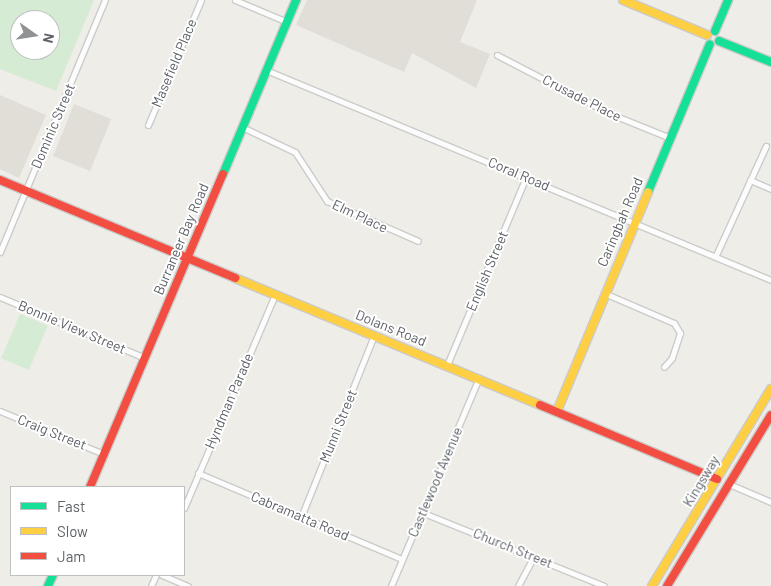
<!DOCTYPE html>
<html>
<head>
<meta charset="utf-8">
<style>
	body { margin:0 }
	#map { position:relative; width:771px; height:586px; overflow:hidden; background:#eeede8; font-family:Barlow,sans-serif }
	div>[style] { position:absolute }
	[style*='--x'] { left:calc(var(--x)*1px); top:calc(var(--y)*1px); width:calc(var(--w)*1px); rotate:calc(var(--a)*1deg) }
	.education>* { inset:0; background:#e0ded7; transform-origin:0 0 }
	.green>* { inset:0; background:#d5ebd3; transform-origin:0 0 }
	.roads { filter:drop-shadow(1px 0 #cbcbca) drop-shadow(-1px 0 #cbcbca) drop-shadow(0 1px #cbcbca) drop-shadow(0 -1px #cbcbca) }
	.street>* { height:5px; margin:-2.5px; padding:0 2.5px; transform-origin:2.5px; border-radius:2.5px; background:#fcfcfc }
	.fast>* { height:8px; margin:-4px; padding:0 4px; transform-origin:4px; border-radius:4px; background:#16e098 }
	.slow>* { height:8px; margin:-4px; padding:0 4px; transform-origin:4px; border-radius:4px; background:#ffcf43 }
	.jam>* { height:8px; margin:-4px; padding:0 4px; transform-origin:4px; border-radius:4px; background:#f24e42 }
	span { translate:-50% -50%; white-space:nowrap; text-align:center; line-height:1.15; -webkit-text-stroke:4px #fff; paint-order:stroke }
	.street-label { font-size:14px; color:#5d6167 }
	.legend { position:absolute; left:10px; top:486px; width:175px; height:90px; box-sizing:border-box; background:#fff; border:1px solid #bec0c2; margin:0; padding:6px 9px; list-style:none; font-size:15px; color:#5d6167 }
	.legend li { display:flex; align-items:center; gap:10px; height:25px }
	.legend b { width:25px; border:1px solid #bec0c2 }
	.north { position:absolute; left:10px; top:10px; width:50px; height:50px; box-sizing:border-box; background:#fff; border:1px solid #bec0c2; border-radius:50%; rotate:103deg; font-size:14px; font-weight:700; line-height:20px; text-align:center; color:#5d6167 }
	.north::after { content:''; display:block; margin:auto; width:18px; height:22px; background:#909294; clip-path:polygon(50% 0,100% 100%,50% 72%,0 100%) }
</style>
</head>
<body>
<div id="map">
	<div class="education">
		<div style="clip-path:polygon(307px 0,477px 0,460px 42px,490px 54px,476px 88px,412px 53px,404px 72px,296px 25px)"></div>
		<div style="clip-path:polygon(0 95px,46px 115px,19px 178px,0 169px)"></div>
		<div style="left:74px;top:104px;width:40px;height:56px;rotate:22deg"></div>
	</div>
	<div class="green">
		<div style="clip-path:polygon(evenodd,0 0,94px 0,56px 91px,0 69px,0 0,20px 20px,50px 20px,50px 50px,20px 50px,20px 20px)"></div>
		<div style="left:20px;top:314px;width:30px;height:48px;rotate:23deg"></div>
	</div>
	<div class="roads">
		<div class="street">
			<div style="--x:235;--y:0;--w:56;--a:22.9"></div>
			<div style="--x:497;--y:55;--w:128;--a:27.4"></div>
			<div style="--x:611;--y:114;--w:61;--a:22"></div>
			<div style="--x:266;--y:70;--w:547;--a:22.58"></div>
			<div style="--x:148;--y:125;--w:136;--a:-67"></div>
			<div style="--x:242;--y:127;--w:59;--a:25.3"></div>
			<div style="--x:295;--y:152;--w:59;--a:56.9"></div>
			<div style="--x:327;--y:201;--w:99;--a:23.7"></div>
			<div style="--x:750;--y:180;--w:23;--a:23"></div>
			<div style="--x:0;--y:252;--w:273;--a:-67.4"></div>
			<div style="--x:716;--y:255;--w:120;--a:-65.4"></div>
			<div style="--x:604;--y:293;--w:76;--a:23.2"></div>
			<div style="--x:674;--y:323;--w:12;--a:59"></div>
			<div style="--x:680;--y:333;--w:26;--a:108"></div>
			<div style="--x:672;--y:358;--w:12;--a:132"></div>
			<div style="--x:0;--y:297;--w:157;--a:22.8"></div>
			<div style="--x:447;--y:365;--w:204;--a:-67.2"></div>
			<div style="--x:0;--y:411;--w:113;--a:22.5"></div>
			<div style="--x:198;--y:473;--w:221;--a:22.9"></div>
			<div style="--x:729;--y:484;--w:46;--a:23.2"></div>
			<div style="--x:184;--y:508;--w:232;--a:-66.9"></div>
			<div style="--x:421;--y:512;--w:197;--a:22"></div>
			<div style="--x:301;--y:517;--w:196;--a:-68.1"></div>
			<div style="--x:162;--y:575;--w:28;--a:23"></div>
			<div style="--x:151;--y:586;--w:12;--a:-66"></div>
			<div style="--x:391;--y:586;--w:226;--a:-67.1"></div>
			<div style="--x:518;--y:586;--w:34;--a:-62"></div>
		</div>
		<div class="fast">
			<div style="--x:715;--y:31;--w:34;--a:-67"></div>
			<div style="--x:719;--y:41;--w:56;--a:22"></div>
			<div style="--x:223;--y:174;--w:189;--a:-67.2"></div>
			<div style="--x:648;--y:192;--w:160;--a:-67.3"></div>
			<div style="--x:48;--y:586;--w:12;--a:-66"></div>
		</div>
		<div class="slow">
			<div style="--x:623;--y:0;--w:91;--a:22.6"></div>
			<div style="--x:235;--y:278;--w:330;--a:22.6"></div>
			<div style="--x:557;--y:411;--w:237;--a:-67.4"></div>
			<div style="--x:652;--y:586;--w:230;--a:-58.9"></div>
		</div>
		<div class="jam">
			<div style="--x:0;--y:180;--w:255;--a:22.6"></div>
			<div style="--x:540;--y:405;--w:192;--a:22.7"></div>
			<div style="--x:90;--y:487;--w:340;--a:-67"></div>
			<div style="--x:667;--y:586;--w:200;--a:-58.7"></div>
		</div>
	</div>
	<div class="street-label">
		<span style="left:174px;top:63px;rotate:-67deg">Masefield Place</span>
		<span style="left:582px;top:98px;rotate:27deg">Crusade Place</span>
		<span style="left:53px;top:126px;rotate:-67deg">Dominic Street</span>
		<span style="left:519px;top:174px;rotate:23deg">Coral Road</span>
		<span style="left:360px;top:216px;rotate:25deg">Elm Place</span>
		<span style="left:620px;top:222px;rotate:-67deg">Caringbah Road</span>
		<span style="left:181px;top:239px;rotate:-67deg">Burraneer Bay Road</span>
		<span style="left:487px;top:271px;rotate:-67deg">English Street</span>
		<span style="left:72px;top:327px;rotate:23deg">Bonnie View Street</span>
		<span style="left:391px;top:328px;rotate:22deg">Dolans Road</span>
		<span style="left:229px;top:401px;rotate:-67deg">Hyndman Parade</span>
		<span style="left:338px;top:426px;rotate:-68deg">Munni Street</span>
		<span style="left:52px;top:432px;rotate:22deg">Craig Street</span>
		<span style="left:701px;top:481px;rotate:-59deg">Kingsway</span>
		<span style="left:435px;top:482px;rotate:-67deg">Castlewood Avenue</span>
		<span style="left:300px;top:516px;rotate:23deg">Cabramatta Road</span>
		<span style="left:513px;top:548px;rotate:22deg">Church Street</span>
	</div>
	<ul class="legend">
	<li><b style="height:6px;background:#16e098"></b>Fast</li>
	<li><b style="height:6px;background:#ffcf43"></b>Slow</li>
	<li><b style="height:6px;background:#f24e42"></b>Jam</li>
	</ul>
	<div class="north">N</div>
</div>
</body>
</html>
